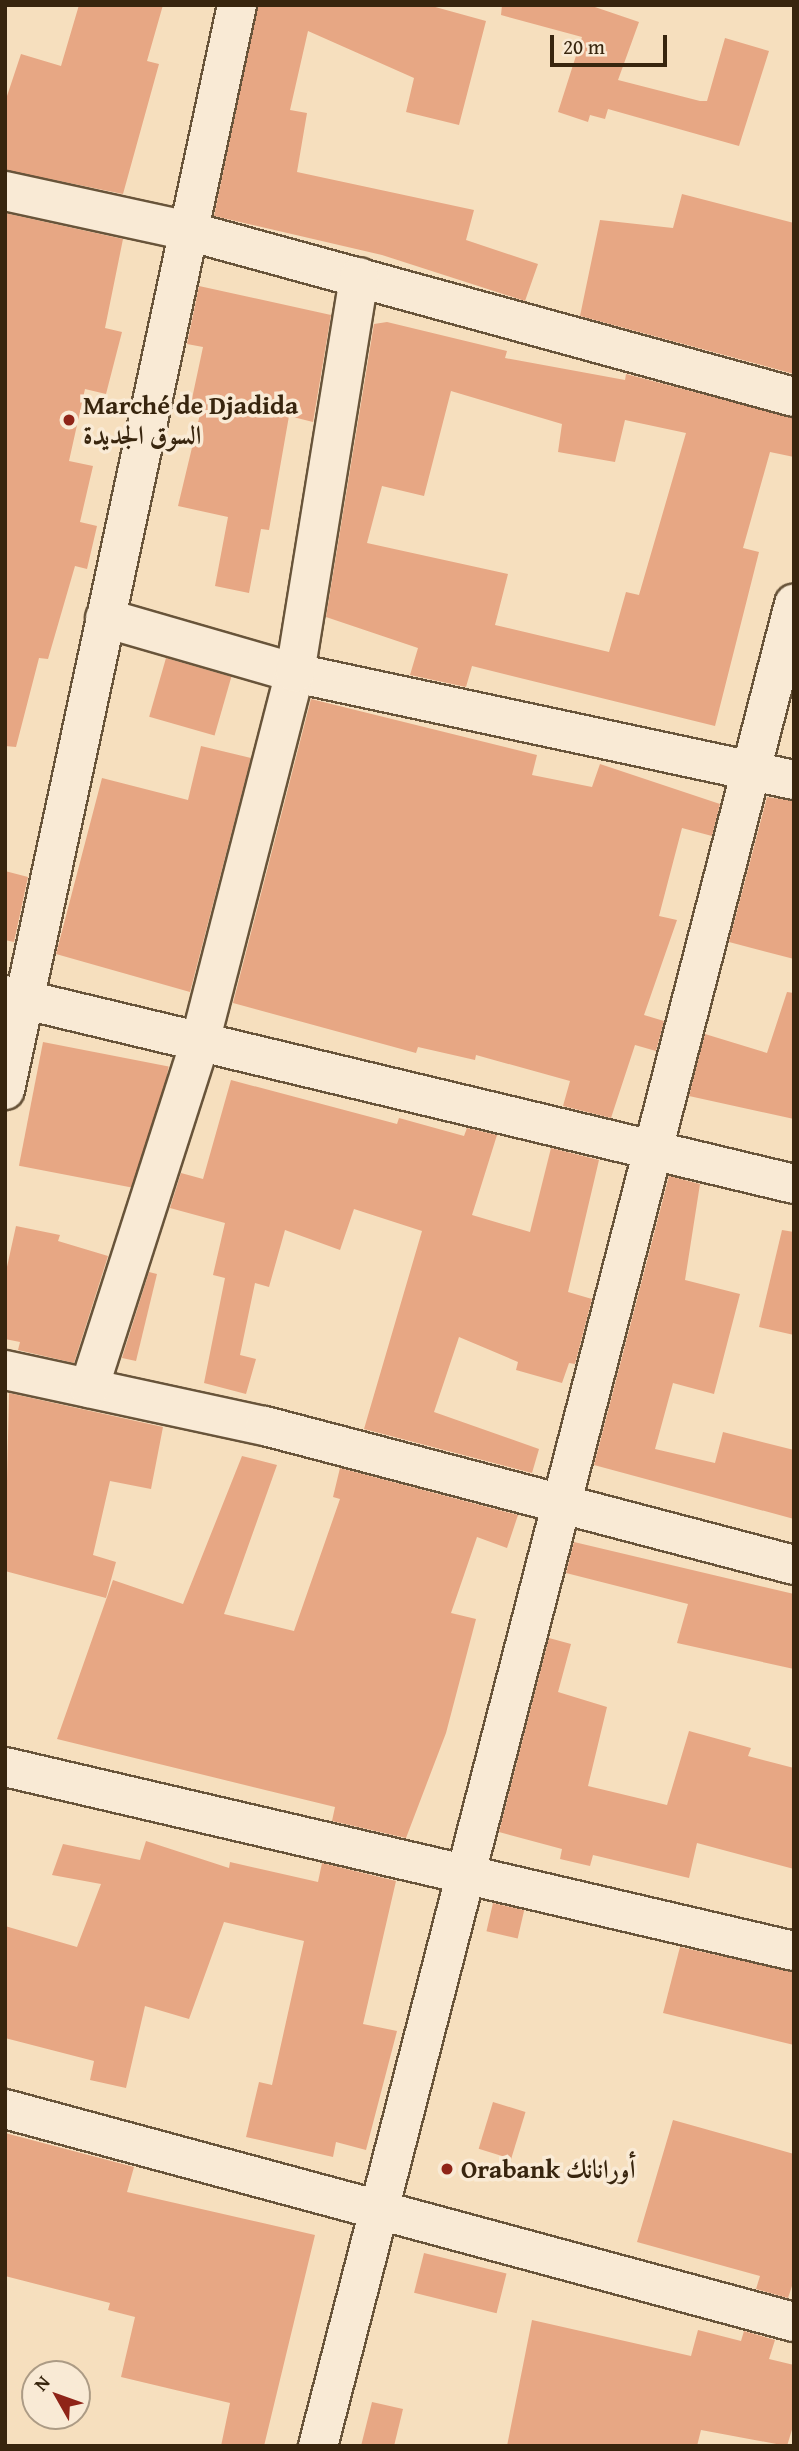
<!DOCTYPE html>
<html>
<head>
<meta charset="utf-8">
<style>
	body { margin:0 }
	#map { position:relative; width:799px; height:2451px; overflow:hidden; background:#f6dfbe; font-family:"Gentium Book Plus",Amiri,serif }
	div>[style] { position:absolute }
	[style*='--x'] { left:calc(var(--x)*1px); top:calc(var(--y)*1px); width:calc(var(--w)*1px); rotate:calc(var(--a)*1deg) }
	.building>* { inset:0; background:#e7a784; transform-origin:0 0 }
	.roads { filter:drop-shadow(2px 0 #68543a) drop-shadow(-2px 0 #68543a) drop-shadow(0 2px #68543a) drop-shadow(0 -2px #68543a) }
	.street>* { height:38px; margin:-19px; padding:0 19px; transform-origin:19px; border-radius:19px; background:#f9ead5 }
	.secondary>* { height:38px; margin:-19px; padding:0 19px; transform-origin:19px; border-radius:19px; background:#f9ead5 }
	.dots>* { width:19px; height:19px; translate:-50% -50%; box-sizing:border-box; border:4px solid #f9ead5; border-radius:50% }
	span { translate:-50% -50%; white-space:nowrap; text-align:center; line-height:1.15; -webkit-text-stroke:7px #f9ead5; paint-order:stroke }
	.poi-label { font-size:26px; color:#38250e; font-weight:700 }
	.left { translate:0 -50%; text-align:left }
	.frame { position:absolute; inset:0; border:7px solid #38250e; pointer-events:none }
	.north { position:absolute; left:21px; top:2360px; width:70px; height:70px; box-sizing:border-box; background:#f9ead5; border:2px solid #ac9b85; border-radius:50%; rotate:310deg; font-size:19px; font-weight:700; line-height:28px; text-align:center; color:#38250e }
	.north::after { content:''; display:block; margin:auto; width:24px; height:32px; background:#8f2418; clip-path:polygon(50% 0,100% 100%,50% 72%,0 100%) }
	.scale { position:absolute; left:550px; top:35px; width:117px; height:32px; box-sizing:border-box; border:4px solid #38250e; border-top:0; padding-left:9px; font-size:21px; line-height:24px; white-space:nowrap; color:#38250e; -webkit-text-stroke:5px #f9ead5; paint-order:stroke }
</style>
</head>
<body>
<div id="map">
	<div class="building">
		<div style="clip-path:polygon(79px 5px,163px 5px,147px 61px,159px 64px,123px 194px,5px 170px,5px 102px,21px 54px,61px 66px)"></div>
		<div style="clip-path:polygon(258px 5px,428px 5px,486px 21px,459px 125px,406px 112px,414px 78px,308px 31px,290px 110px,307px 113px,297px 172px,474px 210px,466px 240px,538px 264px,525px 301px,382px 255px,214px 216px)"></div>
		<div style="clip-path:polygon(502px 5px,589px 5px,639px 22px,618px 80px,700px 101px,707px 101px,725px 38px,769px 51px,739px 146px,608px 109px,605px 119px,590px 115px,588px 122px,558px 112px,582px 37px,501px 15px)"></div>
		<div style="clip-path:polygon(682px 194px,794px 223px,794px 374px,580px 316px,600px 220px,673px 228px)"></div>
		<div style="clip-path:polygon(5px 213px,123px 239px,105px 328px,122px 332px,106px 394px,85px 389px,69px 461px,93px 466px,80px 522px,97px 526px,87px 569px,75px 566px,48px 659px,39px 658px,16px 747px,5px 746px)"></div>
		<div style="clip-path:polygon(199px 286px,331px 315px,313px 422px,289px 416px,269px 530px,261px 529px,249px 593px,215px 586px,228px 517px,178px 506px,201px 410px,190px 408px,203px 347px,187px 344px)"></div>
		<div style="clip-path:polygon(evenodd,387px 322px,507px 351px,505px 358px,625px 380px,626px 374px,794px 418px,794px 457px,770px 452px,743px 548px,759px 552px,715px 726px,472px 666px,466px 687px,410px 675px,418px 648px,326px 617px,374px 324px,387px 322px,451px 391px,562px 424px,558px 452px,615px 462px,625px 420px,686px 433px,639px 595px,626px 592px,609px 652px,495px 625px,508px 574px,367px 543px,382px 486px,424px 496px,451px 391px)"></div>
		<div style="left:166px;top:658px;width:68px;height:61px;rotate:16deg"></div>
		<div style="clip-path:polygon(311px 699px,537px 755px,532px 775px,592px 787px,600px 764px,720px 804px,712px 836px,682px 828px,659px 916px,677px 920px,644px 1015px,664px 1021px,656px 1051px,635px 1045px,611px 1118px,563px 1106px,570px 1081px,476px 1055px,475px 1060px,418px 1047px,416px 1053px,233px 1003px)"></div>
		<div style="clip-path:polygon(201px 746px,251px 758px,190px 992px,56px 954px,102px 778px,188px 800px)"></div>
		<div style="clip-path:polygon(767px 797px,794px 801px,794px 959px,729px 942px)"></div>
		<div style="clip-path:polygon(5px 871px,28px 877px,14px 942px,5px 940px)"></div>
		<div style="clip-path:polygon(787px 992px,794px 993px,794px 1119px,689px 1096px,705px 1034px,767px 1053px)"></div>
		<div style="left:43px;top:1042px;width:128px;height:126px;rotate:11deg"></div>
		<div style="clip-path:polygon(231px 1080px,397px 1124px,399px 1118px,464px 1136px,467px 1128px,497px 1135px,472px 1215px,530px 1232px,551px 1148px,599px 1160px,568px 1292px,592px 1299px,575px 1364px,569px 1363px,562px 1383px,516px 1370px,518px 1362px,459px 1337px,434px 1412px,539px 1449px,532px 1473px,364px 1429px,422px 1231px,354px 1209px,340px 1250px,285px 1230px,269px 1287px,255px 1283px,240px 1355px,256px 1359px,246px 1394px,204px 1383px,225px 1278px,213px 1275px,225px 1223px,170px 1208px,181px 1173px,203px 1179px)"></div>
		<div style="clip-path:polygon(669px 1176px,700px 1184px,685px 1280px,740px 1294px,714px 1394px,673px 1383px,655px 1449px,715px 1463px,723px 1432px,794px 1450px,794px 1519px,594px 1465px)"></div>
		<div style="clip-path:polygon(16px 1226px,60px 1235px,58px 1241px,108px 1256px,74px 1363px,18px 1350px,20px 1342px,5px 1339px,5px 1276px)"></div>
		<div style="clip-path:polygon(782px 1230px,794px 1232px,794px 1335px,759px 1327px)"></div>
		<div style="clip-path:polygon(149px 1272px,157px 1274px,136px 1361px,122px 1358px)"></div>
		<div style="clip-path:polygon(9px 1393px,163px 1427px,151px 1489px,110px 1481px,93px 1555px,116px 1562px,106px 1598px,5px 1571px)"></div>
		<div style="clip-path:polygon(242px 1456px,277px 1465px,224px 1614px,294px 1631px,340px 1499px,333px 1497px,340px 1468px,518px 1515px,507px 1548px,477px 1537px,451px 1613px,476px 1619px,446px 1733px,406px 1838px,332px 1821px,335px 1807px,57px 1739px,113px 1580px,183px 1604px)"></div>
		<div style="clip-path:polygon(574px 1542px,794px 1594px,794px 1669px,677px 1643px,688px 1604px,566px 1573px)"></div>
		<div style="clip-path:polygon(549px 1638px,571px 1644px,558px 1692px,607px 1707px,588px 1786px,667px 1805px,689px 1731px,751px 1748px,748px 1756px,794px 1768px,794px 1869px,697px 1843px,689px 1878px,593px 1855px,590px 1866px,560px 1859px,562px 1849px,499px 1832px)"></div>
		<div style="clip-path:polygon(146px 1841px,229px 1868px,230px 1862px,318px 1882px,322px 1863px,396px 1881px,363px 2024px,397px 2031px,366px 2150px,336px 2142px,333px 2157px,246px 2137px,259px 2082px,272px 2085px,304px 1941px,224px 1922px,189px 2019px,145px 2006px,126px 2088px,90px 2080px,94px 2061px,5px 2038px,5px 1926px,77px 1947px,101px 1884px,52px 1875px,63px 1844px,140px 1860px)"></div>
		<div style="left:493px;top:1903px;width:32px;height:29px;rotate:13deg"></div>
		<div style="clip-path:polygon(680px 1947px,794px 1972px,794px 2045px,663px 2013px)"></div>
		<div style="left:493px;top:2102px;width:34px;height:49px;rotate:17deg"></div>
		<div style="clip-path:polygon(673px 2120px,794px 2154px,794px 2280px,788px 2298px,756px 2289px,760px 2276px,637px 2242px)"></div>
		<div style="clip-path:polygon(5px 2133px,134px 2167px,127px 2192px,315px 2235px,264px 2446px,221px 2446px,230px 2403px,121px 2377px,135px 2317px,108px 2310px,110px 2303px,5px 2276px)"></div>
		<div style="left:424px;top:2253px;width:85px;height:41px;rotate:14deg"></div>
		<div style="clip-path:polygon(532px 2320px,691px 2356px,698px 2330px,741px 2341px,744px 2331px,775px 2340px,769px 2359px,794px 2365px,794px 2423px,787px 2446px,701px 2430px,697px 2446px,507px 2446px)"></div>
		<div style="clip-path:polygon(372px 2402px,403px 2409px,394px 2446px,361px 2446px)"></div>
	</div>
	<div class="roads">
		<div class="street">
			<div style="--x:5;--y:191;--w:187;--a:12.3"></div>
			<div style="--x:188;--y:231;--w:628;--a:15.32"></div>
			<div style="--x:105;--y:618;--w:198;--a:16.1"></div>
			<div style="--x:295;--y:673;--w:510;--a:12.1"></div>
			<div style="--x:5;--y:1090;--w:1110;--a:-77.93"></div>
			<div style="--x:5;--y:1370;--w:266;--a:12.2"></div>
			<div style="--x:265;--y:1426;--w:547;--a:14.72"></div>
			<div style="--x:89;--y:1388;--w:363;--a:-72.2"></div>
			<div style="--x:200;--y:1042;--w:381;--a:-75.6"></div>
			<div style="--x:295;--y:673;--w:401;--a:-80.8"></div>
			<div style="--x:5;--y:1767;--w:810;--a:13.13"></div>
			<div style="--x:5;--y:2109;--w:817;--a:15.11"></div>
			<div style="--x:318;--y:2446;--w:1903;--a:-75.51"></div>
		</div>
		<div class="secondary">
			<div style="--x:5;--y:995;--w:811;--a:13.47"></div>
		</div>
	</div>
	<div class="dots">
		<div style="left:69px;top:420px;background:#8f2418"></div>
		<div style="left:447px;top:2169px;background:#8f2418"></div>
	</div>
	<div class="poi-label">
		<span class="left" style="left:83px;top:420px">Marché de Djadida<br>السوق الجديدة</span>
		<span class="left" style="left:461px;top:2169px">Orabank أورانانك</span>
	</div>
	<div class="frame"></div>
	<div class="north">N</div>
	<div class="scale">20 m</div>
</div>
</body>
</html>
